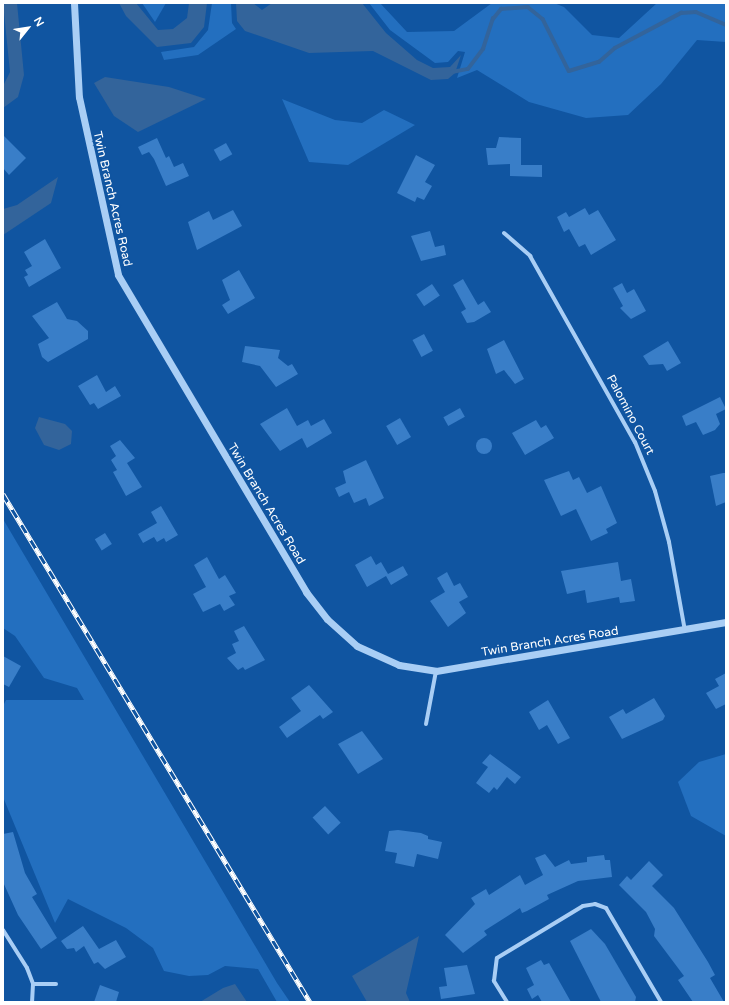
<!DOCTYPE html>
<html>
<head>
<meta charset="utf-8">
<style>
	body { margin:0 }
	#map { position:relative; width:729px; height:1005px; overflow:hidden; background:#1055a1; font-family:"Varela Round",sans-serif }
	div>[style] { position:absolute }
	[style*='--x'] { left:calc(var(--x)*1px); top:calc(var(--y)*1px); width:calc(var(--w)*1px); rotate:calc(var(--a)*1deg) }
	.green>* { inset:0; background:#236fbf }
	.water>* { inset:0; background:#33649b }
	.stream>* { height:3.5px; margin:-1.75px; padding:0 1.75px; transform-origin:1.75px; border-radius:1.75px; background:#33649b }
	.building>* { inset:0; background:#397ec8; transform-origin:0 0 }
	.round { border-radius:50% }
	.minor>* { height:4px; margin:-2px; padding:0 2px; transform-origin:2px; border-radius:2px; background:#a9cef5 }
	.tertiary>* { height:7px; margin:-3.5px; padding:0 3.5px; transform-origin:3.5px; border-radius:3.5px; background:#a9cef5 }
	.rail>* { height:4.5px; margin-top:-2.25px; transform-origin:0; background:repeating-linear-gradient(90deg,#1055a1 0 9px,#fff 0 18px); box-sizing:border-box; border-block:1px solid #fff }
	span { translate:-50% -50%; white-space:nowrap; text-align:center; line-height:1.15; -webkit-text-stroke:3px #1055a1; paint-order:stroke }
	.street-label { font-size:12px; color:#fff }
	.frame { position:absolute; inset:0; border:4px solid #fff; pointer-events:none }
	.north { position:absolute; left:8px; top:8px; width:40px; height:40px; -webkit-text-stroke:3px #1055a1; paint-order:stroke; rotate:60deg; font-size:11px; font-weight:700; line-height:16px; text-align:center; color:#fff }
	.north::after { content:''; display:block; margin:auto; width:14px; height:18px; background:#fff; clip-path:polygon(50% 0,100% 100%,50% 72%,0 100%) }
</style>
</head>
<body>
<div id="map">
	<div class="green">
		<div style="clip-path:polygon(142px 3px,166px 3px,155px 22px)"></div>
		<div style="clip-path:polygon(212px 3px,231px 3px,232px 23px,236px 29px,198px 55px,164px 60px,161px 52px,194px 47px,208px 30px)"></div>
		<div style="clip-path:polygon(369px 3px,380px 3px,407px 32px,454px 31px,492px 3px,554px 3px,564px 7px,592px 35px,619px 38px,657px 3px,726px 3px,726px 42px,697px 40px,661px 84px,628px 115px,586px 118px,529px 102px,477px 70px,457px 78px,465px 52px,458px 51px,448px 62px,435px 63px,390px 30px)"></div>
		<div style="clip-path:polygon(282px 99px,335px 120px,362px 123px,384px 110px,415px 125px,348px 165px,309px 162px)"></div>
		<div style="clip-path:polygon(3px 519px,277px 983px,290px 1002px,277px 1002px,258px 969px,225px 966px,208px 975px,189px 976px,164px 971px,153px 948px,126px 928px,68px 899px,55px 923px,3px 797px,3px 706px,6px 700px,84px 700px,77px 688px,44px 678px,15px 636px,3px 628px)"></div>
		<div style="clip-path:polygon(726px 754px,726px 836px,691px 816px,678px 782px,699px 762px)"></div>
	</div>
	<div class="water">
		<div style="clip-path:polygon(3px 3px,17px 3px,24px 75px,18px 97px,3px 108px,3px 86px,10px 72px)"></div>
		<div style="clip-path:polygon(119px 3px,136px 3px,158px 30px,173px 29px,187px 18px,189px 3px,207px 3px,204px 27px,191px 43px,157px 47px,126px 16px)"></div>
		<div style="clip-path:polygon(236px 3px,253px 3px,262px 10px,272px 3px,362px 3px,386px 33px,417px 60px,433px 68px,450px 67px,461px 55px,455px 73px,448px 79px,431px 80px,373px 51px,309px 53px,245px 31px,237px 21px)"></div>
		<div style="clip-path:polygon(105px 77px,169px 87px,206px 99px,138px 132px,114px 116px,94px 83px)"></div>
		<div style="clip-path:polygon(58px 177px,51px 203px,3px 235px,3px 209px,17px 205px)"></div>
		<div style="clip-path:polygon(39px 417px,65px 424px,72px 431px,71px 444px,59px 450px,44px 445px,35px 428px)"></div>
		<div style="clip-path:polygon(419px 936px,406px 993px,410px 1002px,367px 1002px,352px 976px)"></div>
		<div style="clip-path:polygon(235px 984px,247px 1002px,200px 1002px,223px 988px)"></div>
	</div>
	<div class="stream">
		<div style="--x:452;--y:72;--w:16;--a:-11"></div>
		<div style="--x:468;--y:69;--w:25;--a:-53"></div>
		<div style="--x:483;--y:49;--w:32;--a:-72"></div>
		<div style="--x:493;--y:19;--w:13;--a:-51"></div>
		<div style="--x:501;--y:9;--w:27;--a:-4"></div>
		<div style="--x:528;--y:7;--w:19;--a:39"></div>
		<div style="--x:543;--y:19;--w:58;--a:63.4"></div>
		<div style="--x:569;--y:71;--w:31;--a:-17"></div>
		<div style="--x:599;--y:62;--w:21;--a:-41"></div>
		<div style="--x:615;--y:48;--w:75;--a:-27.9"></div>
		<div style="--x:681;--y:13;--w:15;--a:-4"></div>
		<div style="--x:696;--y:12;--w:33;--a:23"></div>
	</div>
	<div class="building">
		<div style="clip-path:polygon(3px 135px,26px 158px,9px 175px,3px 168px)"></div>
		<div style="clip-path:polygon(499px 137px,521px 138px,521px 165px,542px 165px,542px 177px,510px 176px,510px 164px,488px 165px,486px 148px,496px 148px)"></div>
		<div style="clip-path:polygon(157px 138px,166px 158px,169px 156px,174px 167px,183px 163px,189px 176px,166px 186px,154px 159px,149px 152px,142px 155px,138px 147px)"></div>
		<div style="left:226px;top:143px;width:13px;height:14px;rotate:61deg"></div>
		<div style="clip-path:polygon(416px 155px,435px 165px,425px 182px,432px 186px,424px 200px,417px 197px,415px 202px,397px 193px)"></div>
		<div style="clip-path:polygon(585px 208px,589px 215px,598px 210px,616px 240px,591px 255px,585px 244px,579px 247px,569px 229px,564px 232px,557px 217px,566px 212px,569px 217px)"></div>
		<div style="clip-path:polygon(233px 210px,242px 226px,197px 250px,188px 222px,209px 211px,213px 220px)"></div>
		<div style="clip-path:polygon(430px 231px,435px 247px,444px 245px,446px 255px,421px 261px,411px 236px)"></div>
		<div style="clip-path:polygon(45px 239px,61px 268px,29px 287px,24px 277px,28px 275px,25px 270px,32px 266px,24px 252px)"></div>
		<div style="clip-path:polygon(239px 270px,255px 298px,228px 314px,222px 305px,230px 300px,222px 280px)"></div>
		<div style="clip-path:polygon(463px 279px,478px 305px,484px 301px,491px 312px,474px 322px,467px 323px,461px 312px,466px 309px,453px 285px)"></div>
		<div style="clip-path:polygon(622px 283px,627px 293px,634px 289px,646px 311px,631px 319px,620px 308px,623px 306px,613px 288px)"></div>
		<div style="left:432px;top:284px;width:14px;height:19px;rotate:56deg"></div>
		<div style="clip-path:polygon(57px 302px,67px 319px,77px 321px,88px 331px,88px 339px,48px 362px,42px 357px,38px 344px,49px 338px,32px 316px)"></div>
		<div style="left:424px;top:334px;width:19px;height:13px;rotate:62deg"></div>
		<div style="clip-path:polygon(504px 340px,524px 379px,515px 384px,504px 370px,496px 374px,487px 349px)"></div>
		<div style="clip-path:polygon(668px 341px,681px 363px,667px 371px,663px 364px,649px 365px,643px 356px)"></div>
		<div style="clip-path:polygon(245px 346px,280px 350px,278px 358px,288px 366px,292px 364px,298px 374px,276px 387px,260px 366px,242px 362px)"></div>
		<div style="clip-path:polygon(97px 375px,106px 392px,115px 386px,121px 396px,98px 409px,94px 403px,90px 405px,78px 386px)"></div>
		<div style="clip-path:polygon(720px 397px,726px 409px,716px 414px,720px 424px,715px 430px,703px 435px,696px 422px,686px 426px,682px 416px)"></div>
		<div style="clip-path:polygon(287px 408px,297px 426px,308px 420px,311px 426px,324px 419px,332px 433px,307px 448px,302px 438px,280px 451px,260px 424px)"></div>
		<div style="left:460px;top:408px;width:10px;height:19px;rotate:61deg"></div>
		<div style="left:400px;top:418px;width:22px;height:16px;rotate:60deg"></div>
		<div style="clip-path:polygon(536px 420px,541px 428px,546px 425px,554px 438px,525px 455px,512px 433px)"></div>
		<div class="round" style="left:476px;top:438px;width:16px;height:16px"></div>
		<div style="clip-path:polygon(120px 440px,135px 458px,127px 463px,142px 487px,126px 496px,113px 472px,117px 470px,111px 460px,116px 456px,110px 446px)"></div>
		<div style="clip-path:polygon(366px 460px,384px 498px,369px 506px,366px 498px,354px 503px,349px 492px,339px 497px,335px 488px,346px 483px,343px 471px)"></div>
		<div style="clip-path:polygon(569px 471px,573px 480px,579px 477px,587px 493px,601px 486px,617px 523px,606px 529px,608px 533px,591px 541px,576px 509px,561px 516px,544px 480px)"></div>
		<div style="clip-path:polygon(723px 473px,726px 473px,726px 502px,716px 506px,710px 476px)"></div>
		<div style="clip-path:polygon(161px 506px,178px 535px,166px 542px,164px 538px,157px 542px,154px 537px,143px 543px,138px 534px,157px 523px,151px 512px)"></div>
		<div style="left:105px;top:533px;width:13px;height:12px;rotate:58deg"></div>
		<div style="clip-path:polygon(371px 556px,376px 565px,381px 562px,388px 574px,403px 566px,408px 575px,391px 585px,386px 576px,367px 587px,355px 565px)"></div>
		<div style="clip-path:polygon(207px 557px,219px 579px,225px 575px,236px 593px,229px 596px,235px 605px,224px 611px,220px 604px,203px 612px,193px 594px,206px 587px,194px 565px)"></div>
		<div style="clip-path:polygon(618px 562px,621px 581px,631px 579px,635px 601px,620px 603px,619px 597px,587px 603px,585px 590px,567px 594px,561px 571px)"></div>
		<div style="clip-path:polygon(447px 572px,454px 586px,460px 583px,468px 597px,459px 602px,466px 613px,448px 627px,430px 601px,445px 592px,437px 578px)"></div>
		<div style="clip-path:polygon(244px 626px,265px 660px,245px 670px,243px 667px,238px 670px,227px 658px,236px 653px,232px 644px,239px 641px,234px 631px)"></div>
		<div style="clip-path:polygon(3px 656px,21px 666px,9px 687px,3px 684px)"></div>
		<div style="clip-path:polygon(726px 673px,726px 704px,716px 709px,706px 693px,719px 686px,715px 679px)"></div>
		<div style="clip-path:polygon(309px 685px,333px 712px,323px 719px,320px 715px,287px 738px,279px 727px,301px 711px,291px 698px)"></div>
		<div style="clip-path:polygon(654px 698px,665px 716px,663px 720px,622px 739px,609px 717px,623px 709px,626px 714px)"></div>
		<div style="clip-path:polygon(548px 700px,570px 738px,558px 744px,547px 725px,539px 730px,529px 712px)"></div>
		<div style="clip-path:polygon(362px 731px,383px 759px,358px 774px,338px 744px)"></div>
		<div style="clip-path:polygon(490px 754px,521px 777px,515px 784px,507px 777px,497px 790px,494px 787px,489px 793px,476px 783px,488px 767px,482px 763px)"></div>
		<div style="left:325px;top:806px;width:23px;height:17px;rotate:47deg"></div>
		<div style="clip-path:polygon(398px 830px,421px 833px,428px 836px,428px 839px,442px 842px,438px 859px,417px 854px,414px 867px,395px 863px,397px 853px,385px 851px,389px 831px)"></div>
		<div style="clip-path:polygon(13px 832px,25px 873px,37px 894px,32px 897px,57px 938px,41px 949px,18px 915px,3px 882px,3px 834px)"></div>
		<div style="clip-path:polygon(545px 854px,555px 867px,569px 860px,571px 864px,587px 862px,587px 857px,604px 855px,605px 860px,610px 860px,612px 877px,578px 881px,547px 895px,549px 899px,527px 911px,522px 913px,520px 908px,484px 931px,487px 935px,463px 953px,445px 935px,475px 904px,471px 898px,486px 889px,489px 895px,520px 875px,525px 885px,543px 875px,535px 858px)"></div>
		<div style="clip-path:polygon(649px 861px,663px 875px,652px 886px,674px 908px,708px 962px,715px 975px,710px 978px,724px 1002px,693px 1002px,678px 980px,684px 976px,654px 936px,655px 929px,646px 912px,619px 885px,627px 876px,631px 880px)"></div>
		<div style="clip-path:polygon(83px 926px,99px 949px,116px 940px,126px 957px,105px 969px,98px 962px,94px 964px,84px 946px,76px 952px,74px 948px,67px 949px,61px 941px)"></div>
		<div style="clip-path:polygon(591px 929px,605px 944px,636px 997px,635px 1002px,601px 1002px,570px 941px)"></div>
		<div style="clip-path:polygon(541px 960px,544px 965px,549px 963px,571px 1002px,542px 1002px,538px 995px,532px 999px,527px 989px,534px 985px,526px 968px)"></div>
		<div style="clip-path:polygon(467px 965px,475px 994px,441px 999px,439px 987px,447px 986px,444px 968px)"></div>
		<div style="clip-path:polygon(100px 985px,119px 992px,116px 1002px,94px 1002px)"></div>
	</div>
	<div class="minor">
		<div style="--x:504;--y:233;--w:35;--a:41"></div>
		<div style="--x:530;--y:256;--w:214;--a:60.6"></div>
		<div style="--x:635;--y:442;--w:53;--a:67.8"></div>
		<div style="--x:655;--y:491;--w:53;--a:74.6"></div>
		<div style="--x:669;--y:542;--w:90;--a:79.8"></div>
		<div style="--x:426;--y:724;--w:54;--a:-79.3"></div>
		<div style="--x:3;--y:930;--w:45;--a:57.7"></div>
		<div style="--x:27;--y:968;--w:17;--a:69"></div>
		<div style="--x:33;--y:984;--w:18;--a:93"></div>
		<div style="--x:33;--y:984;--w:23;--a:0"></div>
		<div style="--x:507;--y:1002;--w:25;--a:-122"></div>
		<div style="--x:494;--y:981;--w:23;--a:-83"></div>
		<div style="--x:497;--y:958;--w:100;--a:-31.2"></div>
		<div style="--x:583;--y:906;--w:12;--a:-9"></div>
		<div style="--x:595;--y:904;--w:12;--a:20"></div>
		<div style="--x:606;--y:908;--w:109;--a:59.7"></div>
	</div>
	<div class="tertiary">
		<div style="--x:74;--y:3;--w:94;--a:87"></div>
		<div style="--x:79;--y:97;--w:182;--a:77.6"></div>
		<div style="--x:118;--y:275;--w:369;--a:59.3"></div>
		<div style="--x:306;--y:592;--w:34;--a:52"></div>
		<div style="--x:327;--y:619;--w:40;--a:42"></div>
		<div style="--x:357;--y:646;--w:46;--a:24.3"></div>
		<div style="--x:399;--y:665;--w:37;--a:9"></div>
		<div style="--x:436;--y:671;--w:294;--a:-9.6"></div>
	</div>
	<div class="rail">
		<div style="--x:3;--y:494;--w:594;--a:58.85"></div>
	</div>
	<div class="street-label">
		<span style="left:112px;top:199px;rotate:77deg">Twin Branch Acres Road</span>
		<span style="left:630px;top:415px;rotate:62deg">Palomino Court</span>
		<span style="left:266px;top:504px;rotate:59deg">Twin Branch Acres Road</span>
		<span style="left:550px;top:642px;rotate:-9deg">Twin Branch Acres Road</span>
	</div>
	<div class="frame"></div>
	<div class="north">N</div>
</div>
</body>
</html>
